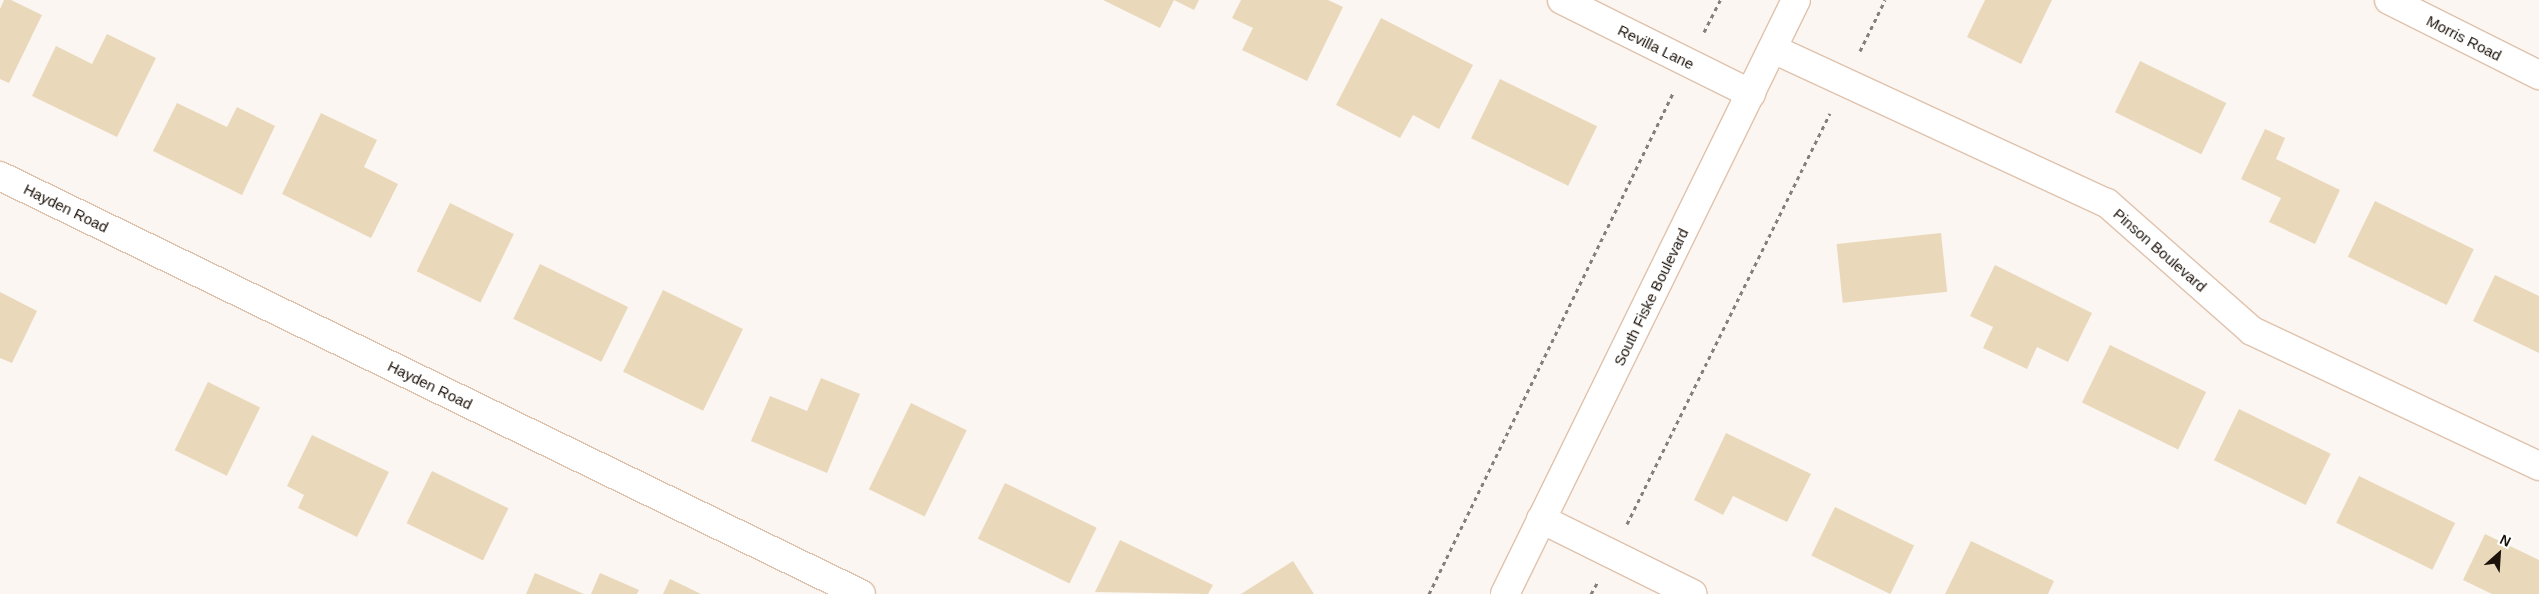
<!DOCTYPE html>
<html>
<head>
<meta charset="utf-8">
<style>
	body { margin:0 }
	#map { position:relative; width:2539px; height:594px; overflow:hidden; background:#fcf6f2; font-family:Helvetica,sans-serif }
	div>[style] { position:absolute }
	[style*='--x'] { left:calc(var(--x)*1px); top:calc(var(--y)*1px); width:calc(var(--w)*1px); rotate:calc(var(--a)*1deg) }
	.building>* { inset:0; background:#e9d9ba; transform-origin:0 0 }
	.path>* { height:3px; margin-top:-1.5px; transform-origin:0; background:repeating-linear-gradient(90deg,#877e78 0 4px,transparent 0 8px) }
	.roads { filter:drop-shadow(1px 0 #dfc2ac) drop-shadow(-1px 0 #dfc2ac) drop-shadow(0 1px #dfc2ac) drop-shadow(0 -1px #dfc2ac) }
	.minor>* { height:28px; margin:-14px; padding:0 14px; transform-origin:14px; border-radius:14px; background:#fff }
	.secondary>* { height:28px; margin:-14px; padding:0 14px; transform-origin:14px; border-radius:14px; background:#fff }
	span { translate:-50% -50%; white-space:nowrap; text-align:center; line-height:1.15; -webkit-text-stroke:5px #fff; paint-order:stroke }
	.street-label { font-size:15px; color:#1d130b }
	.north { position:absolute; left:2474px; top:529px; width:50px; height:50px; -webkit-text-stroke:4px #fff; paint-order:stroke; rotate:26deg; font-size:14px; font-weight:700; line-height:20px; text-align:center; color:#1d130b }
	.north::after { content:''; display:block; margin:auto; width:18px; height:22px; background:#1d130b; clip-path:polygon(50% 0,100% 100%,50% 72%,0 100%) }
</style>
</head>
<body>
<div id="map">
	<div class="building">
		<div style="clip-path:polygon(4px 0,11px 0,42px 15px,9px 83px,0 79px,0 9px)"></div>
		<div style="clip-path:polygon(1103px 0,1174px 0,1160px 28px)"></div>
		<div style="clip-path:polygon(1174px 0,1199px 0,1194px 10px)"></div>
		<div style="clip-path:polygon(1241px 0,1328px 0,1343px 7px,1307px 81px,1242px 50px,1253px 28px,1232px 18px)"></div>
		<div style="clip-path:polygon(1985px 0,2052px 0,2021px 64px,1967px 37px)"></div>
		<div style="clip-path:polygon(1381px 18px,1473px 65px,1439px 129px,1413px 115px,1400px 138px,1336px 105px)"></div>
		<div style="clip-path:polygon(107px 34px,156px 58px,117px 137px,32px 96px,56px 46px,92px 64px)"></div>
		<div style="left:2140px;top:61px;width:96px;height:57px;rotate:26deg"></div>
		<div style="left:1500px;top:79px;width:108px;height:66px;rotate:26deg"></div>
		<div style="clip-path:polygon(177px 103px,227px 127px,237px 107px,275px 126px,242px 195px,153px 151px)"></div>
		<div style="clip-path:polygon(321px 113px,377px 140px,364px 167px,398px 184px,371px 238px,282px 194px)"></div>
		<div style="clip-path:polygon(2265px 129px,2285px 138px,2276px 159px,2340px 190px,2315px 244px,2269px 222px,2281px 198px,2241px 179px)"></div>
		<div style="left:2375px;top:201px;width:110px;height:62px;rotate:26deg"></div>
		<div style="left:450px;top:203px;width:71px;height:76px;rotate:26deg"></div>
		<div style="left:1941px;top:233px;width:59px;height:105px;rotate:84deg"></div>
		<div style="left:540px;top:264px;width:98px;height:61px;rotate:26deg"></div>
		<div style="clip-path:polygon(1995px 265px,2092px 313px,2068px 362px,2037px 347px,2027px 369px,1983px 348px,1993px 327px,1970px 316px)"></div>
		<div style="clip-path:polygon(2495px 275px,2539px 296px,2539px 353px,2473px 321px)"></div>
		<div style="left:663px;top:290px;width:89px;height:91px;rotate:26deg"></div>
		<div style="clip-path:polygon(0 292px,37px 311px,12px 363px,0 358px)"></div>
		<div style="left:2110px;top:345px;width:107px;height:64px;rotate:26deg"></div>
		<div style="clip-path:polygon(821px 378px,860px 394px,827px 473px,751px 441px,770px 396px,807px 411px)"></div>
		<div style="left:208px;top:382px;width:58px;height:76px;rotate:26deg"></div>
		<div style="left:911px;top:403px;width:62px;height:96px;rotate:26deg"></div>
		<div style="left:2239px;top:409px;width:102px;height:57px;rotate:26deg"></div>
		<div style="clip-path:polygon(1726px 433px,1811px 474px,1787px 522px,1733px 496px,1723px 515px,1694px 500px)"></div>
		<div style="clip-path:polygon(312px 435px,389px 472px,357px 537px,298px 508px,304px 495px,287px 486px)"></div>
		<div style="left:432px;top:471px;width:85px;height:58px;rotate:26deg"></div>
		<div style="left:2359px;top:476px;width:107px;height:52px;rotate:26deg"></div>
		<div style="left:1005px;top:483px;width:102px;height:62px;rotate:26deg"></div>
		<div style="left:1835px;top:507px;width:88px;height:54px;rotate:26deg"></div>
		<div style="clip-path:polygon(2485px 534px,2539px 560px,2539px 594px,2492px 594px,2463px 580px)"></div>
		<div style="clip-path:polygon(1120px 540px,1213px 585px,1208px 594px,1095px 592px)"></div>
		<div style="clip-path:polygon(1971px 541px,2054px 581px,2048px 594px,1945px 594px)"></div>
		<div style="clip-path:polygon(1293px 561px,1314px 594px,1241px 594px)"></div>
		<div style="clip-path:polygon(535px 573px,584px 594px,526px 594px)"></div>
		<div style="clip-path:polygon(600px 573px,639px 590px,637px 594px,591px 594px)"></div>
		<div style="clip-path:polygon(670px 579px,701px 594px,663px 594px)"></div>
	</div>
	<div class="path">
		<div style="--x:1704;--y:32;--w:36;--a:-63"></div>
		<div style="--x:1860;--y:51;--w:57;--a:-63.9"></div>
		<div style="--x:1627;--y:524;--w:458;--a:-63.7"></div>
		<div style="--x:1429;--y:594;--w:557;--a:-64.03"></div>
		<div style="--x:1591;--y:594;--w:13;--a:-61"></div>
	</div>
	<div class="roads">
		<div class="minor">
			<div style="--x:1562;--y:0;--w:211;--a:26.4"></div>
			<div style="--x:2389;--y:0;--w:168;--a:26.6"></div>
			<div style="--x:1773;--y:49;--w:368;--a:24.8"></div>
			<div style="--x:2107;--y:203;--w:193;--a:41.4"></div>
			<div style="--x:2252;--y:331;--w:317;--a:25.2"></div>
			<div style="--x:0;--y:176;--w:957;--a:25.9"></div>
			<div style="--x:1541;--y:519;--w:169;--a:26.3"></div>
		</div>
		<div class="secondary">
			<div style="--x:1505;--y:594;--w:661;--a:-63.9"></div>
		</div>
	</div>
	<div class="street-label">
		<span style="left:2464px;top:38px;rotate:27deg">Morris Road</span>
		<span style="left:1656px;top:47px;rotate:26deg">Revilla Lane</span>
		<span style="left:66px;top:208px;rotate:26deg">Hayden Road</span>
		<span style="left:2160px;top:250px;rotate:41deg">Pinson Boulevard</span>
		<span style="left:1651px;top:297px;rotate:-64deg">South Fiske Boulevard</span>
		<span style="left:430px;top:385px;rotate:26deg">Hayden Road</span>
	</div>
	<div class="north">N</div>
</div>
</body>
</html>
